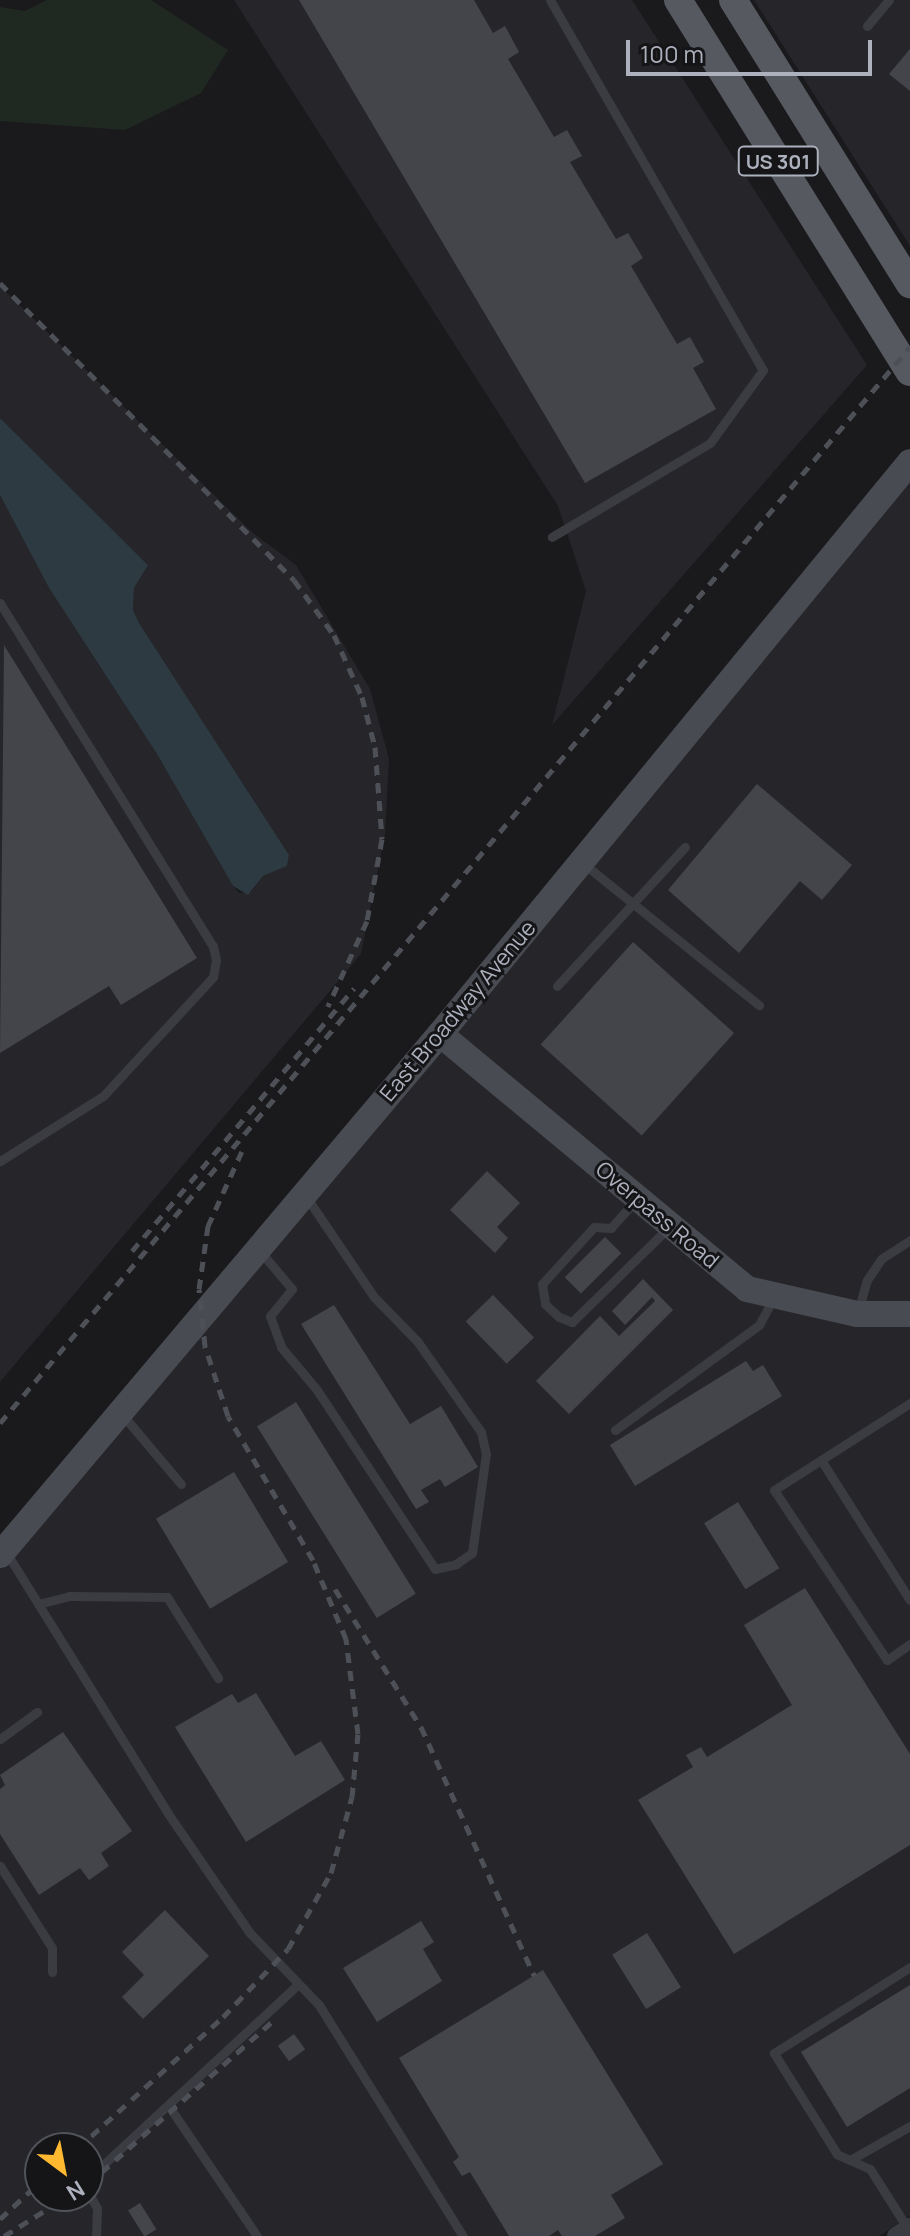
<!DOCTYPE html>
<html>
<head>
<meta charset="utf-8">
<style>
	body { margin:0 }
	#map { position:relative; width:910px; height:2236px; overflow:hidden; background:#1a1a1d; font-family:Manrope,sans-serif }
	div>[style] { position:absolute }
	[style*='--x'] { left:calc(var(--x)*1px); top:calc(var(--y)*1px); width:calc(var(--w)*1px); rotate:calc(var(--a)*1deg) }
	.built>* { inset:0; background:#26262a }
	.green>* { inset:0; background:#1f2921 }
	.water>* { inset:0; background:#2e3a42 }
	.building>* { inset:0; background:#44454a; transform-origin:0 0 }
	.service>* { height:9px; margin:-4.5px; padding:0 4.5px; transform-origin:4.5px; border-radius:4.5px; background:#3b3c42 }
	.minor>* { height:18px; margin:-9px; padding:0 9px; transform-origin:9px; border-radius:9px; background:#3b3c42 }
	.secondary>* { height:26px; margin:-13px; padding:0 13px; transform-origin:13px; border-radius:13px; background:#494b52 }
	.primary>* { height:28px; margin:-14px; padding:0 14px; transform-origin:14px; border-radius:14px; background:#575961 }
	.rail>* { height:5px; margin-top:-2.5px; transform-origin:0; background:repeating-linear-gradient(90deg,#4e5057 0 10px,transparent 0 18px) }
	span { translate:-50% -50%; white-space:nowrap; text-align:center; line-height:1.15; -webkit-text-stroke:6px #151518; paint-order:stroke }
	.shield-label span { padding:2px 6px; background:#151518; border:2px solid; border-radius:6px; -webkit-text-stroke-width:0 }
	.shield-label { font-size:20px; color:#acb1bd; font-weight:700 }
	.street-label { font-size:22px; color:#acb1bd }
	.north { position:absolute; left:24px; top:2132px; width:80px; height:80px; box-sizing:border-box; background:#151518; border:2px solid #51535a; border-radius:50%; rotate:148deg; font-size:22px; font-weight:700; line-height:32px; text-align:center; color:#acb1bd }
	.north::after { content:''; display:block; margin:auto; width:28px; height:36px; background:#ffb930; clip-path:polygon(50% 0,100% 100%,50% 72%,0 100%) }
	.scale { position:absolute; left:626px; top:40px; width:246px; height:36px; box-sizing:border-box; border:4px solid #acb1bd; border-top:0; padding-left:10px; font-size:24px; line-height:28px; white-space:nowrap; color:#acb1bd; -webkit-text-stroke:6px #151518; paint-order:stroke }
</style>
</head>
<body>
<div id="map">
	<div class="built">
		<div style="clip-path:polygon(234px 0,632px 0,867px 365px,552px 725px,586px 591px,558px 506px)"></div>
		<div style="clip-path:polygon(754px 0,910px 0,910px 246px)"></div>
		<div style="clip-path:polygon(0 286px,253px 533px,296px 565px,370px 689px,389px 759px,385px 834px,361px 954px,0 1382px,0 495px,49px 588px,157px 754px,233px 886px,239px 893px,251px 892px,263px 876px,287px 866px,289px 855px,139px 623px,133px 610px,134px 588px,148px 565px,0 418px)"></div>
		<div style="clip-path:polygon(910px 481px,910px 1305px,856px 1305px,751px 1281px,453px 1034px)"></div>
		<div style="clip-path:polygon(evenodd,442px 1047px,772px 1308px,910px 1323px,910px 2216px,879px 2236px,0 2236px,0 1569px,442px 1047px,40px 2148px,88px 2148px,88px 2196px,40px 2196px,40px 2148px)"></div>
	</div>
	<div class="green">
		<div style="clip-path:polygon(47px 0,151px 0,228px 50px,201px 93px,125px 130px,0 121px,0 7px,25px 11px)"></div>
	</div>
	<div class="water">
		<div style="clip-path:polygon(0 418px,148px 565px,134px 588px,133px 610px,139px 623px,289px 855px,287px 866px,263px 876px,248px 895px,233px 886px,157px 754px,49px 588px,0 495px)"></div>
	</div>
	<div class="building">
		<div style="clip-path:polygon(299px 0,474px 0,493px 33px,505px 26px,519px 52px,508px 59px,554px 137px,567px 130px,582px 156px,570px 162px,616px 239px,628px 233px,643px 258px,631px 266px,677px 344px,690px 337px,704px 362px,693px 368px,716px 409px,585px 483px)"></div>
		<div style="clip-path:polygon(910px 49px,910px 91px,889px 74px)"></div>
		<div style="clip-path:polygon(4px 645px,197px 958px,121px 1005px,109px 986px,0 1053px)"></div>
		<div style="clip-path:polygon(757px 784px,852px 865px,822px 900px,800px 881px,739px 953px,668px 890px)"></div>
		<div style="left:633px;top:942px;width:136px;height:138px;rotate:42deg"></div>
		<div style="clip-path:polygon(487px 1171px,520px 1203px,497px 1227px,508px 1238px,495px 1253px,450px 1210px)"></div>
		<div style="left:605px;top:1237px;width:23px;height:57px;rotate:45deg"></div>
		<div style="clip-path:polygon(643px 1279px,673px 1310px,569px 1414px,536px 1381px,600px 1316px,619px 1336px,655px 1301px,652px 1297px,625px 1325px,612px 1311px)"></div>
		<div style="left:493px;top:1295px;width:59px;height:38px;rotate:46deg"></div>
		<div style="clip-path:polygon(334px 1305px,410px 1424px,441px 1406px,478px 1467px,445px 1487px,440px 1479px,421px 1490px,429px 1502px,416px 1509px,301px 1324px)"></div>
		<div style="clip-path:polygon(746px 1361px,753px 1371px,763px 1365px,782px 1396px,635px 1486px,610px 1445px)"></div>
		<div style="left:296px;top:1402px;width:226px;height:46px;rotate:58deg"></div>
		<div style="left:234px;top:1472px;width:105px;height:91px;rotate:59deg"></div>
		<div style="left:738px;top:1502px;width:78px;height:40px;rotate:58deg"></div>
		<div style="clip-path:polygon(805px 1588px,910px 1754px,910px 1845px,734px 1954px,638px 1800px,693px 1767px,686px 1755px,701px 1747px,707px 1757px,792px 1705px,744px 1625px)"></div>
		<div style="clip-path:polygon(256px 1693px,295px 1756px,321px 1741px,345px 1780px,246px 1842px,175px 1727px,232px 1694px,238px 1703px)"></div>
		<div style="clip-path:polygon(63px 1732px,132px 1831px,101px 1853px,109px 1866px,89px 1880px,80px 1868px,39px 1895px,0 1834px,0 1789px,5px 1785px,0 1775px)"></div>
		<div style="clip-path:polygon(165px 1910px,209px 1956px,143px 2019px,122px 1997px,144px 1975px,122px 1952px)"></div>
		<div style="clip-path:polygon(421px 1921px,434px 1942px,423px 1949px,442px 1981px,377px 2022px,343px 1968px)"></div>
		<div style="left:647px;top:1933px;width:64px;height:41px;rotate:58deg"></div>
		<div style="clip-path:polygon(543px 1970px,663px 2164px,611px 2195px,625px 2218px,595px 2236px,562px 2236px,558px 2230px,549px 2236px,509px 2236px,470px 2172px,462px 2176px,453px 2162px,459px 2157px,399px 2058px)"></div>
		<div style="clip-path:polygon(910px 1985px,910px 2088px,847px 2127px,801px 2052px)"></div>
		<div style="left:294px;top:2034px;width:19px;height:20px;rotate:54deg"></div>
		<div style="left:140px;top:2203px;width:31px;height:14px;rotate:58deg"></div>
	</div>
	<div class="service">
		<div style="--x:550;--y:0;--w:427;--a:60.1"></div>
		<div style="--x:763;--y:370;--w:90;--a:126"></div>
		<div style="--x:710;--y:443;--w:184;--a:149.3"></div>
		<div style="--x:867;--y:26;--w:34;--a:-50"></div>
		<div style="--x:0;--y:603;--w:404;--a:58.2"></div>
		<div style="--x:213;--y:946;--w:14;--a:78"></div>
		<div style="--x:216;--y:960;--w:17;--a:100"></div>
		<div style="--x:213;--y:977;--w:162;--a:132.7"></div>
		<div style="--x:103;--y:1096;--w:122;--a:147.7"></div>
		<div style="--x:584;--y:864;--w:225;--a:38.9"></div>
		<div style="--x:557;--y:986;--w:189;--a:-47.4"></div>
		<div style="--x:635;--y:1201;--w:36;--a:132"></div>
		<div style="--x:611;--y:1228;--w:17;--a:-177"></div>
		<div style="--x:594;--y:1227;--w:77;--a:132.4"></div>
		<div style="--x:542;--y:1284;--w:20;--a:81"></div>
		<div style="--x:545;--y:1304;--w:19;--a:43"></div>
		<div style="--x:559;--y:1317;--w:14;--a:21"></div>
		<div style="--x:572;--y:1322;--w:134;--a:-44.4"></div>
		<div style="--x:259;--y:1250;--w:51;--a:49.8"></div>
		<div style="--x:292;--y:1289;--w:35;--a:129"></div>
		<div style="--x:270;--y:1316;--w:33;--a:70"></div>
		<div style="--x:281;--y:1347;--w:56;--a:50.1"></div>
		<div style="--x:317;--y:1390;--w:214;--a:56.6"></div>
		<div style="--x:435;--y:1569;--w:22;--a:-13"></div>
		<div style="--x:456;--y:1564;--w:19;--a:-35"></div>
		<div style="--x:472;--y:1553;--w:100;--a:-82"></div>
		<div style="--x:486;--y:1454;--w:23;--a:-103"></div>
		<div style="--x:481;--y:1432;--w:111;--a:-125.1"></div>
		<div style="--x:417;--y:1341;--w:62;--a:-134.3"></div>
		<div style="--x:374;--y:1297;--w:120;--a:-124.1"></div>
		<div style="--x:858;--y:1311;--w:32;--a:-74"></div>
		<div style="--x:867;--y:1280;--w:25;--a:-56"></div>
		<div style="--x:881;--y:1259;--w:35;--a:-33"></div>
		<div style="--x:910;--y:1403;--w:161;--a:147.4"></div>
		<div style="--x:774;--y:1490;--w:204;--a:56.4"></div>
		<div style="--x:887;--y:1660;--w:28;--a:-35"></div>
		<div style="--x:121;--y:1413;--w:93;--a:49.8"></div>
		<div style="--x:615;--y:1430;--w:178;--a:-36.1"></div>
		<div style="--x:759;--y:1325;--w:30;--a:-62"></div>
		<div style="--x:821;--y:1460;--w:166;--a:57.6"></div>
		<div style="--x:6;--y:1552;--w:309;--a:58.2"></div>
		<div style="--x:169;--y:1815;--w:142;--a:55.6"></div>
		<div style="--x:249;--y:1932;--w:101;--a:46.2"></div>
		<div style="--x:319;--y:2005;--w:272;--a:58.1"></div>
		<div style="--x:38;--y:1604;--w:32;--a:-14"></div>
		<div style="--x:69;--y:1596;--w:98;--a:0.6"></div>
		<div style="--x:167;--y:1597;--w:96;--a:57.8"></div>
		<div style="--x:0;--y:1739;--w:46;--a:-36.1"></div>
		<div style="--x:0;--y:1866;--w:97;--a:57.6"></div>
		<div style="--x:52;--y:1948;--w:24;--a:90"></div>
		<div style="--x:168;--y:2105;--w:158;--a:55.8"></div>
		<div style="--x:850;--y:2160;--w:69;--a:-29.5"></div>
		<div style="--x:88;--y:2186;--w:10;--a:-73"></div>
		<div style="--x:91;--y:2176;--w:282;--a:-42.8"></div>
		<div style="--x:88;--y:2192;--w:18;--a:61"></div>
		<div style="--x:97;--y:2208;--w:28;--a:92"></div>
		<div style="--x:908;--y:2229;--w:71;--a:-122.3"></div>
		<div style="--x:870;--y:2169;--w:36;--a:-156"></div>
		<div style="--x:837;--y:2154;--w:119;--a:-122"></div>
		<div style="--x:774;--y:2053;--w:161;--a:-32.3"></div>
	</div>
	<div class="minor">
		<div style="--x:896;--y:2236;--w:17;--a:-33"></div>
	</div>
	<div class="secondary">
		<div style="--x:440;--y:1034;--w:399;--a:39.7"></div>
		<div style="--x:747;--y:1289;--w:113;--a:12.8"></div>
		<div style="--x:857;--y:1314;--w:53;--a:0"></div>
		<div style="--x:0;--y:1555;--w:682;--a:-49.82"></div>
		<div style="--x:440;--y:1034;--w:740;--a:-50.59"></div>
	</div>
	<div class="primary">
		<div style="--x:678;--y:0;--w:438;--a:58.1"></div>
		<div style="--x:733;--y:0;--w:335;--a:58.1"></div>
	</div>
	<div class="rail">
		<div style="--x:0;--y:283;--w:418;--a:45.3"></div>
		<div style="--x:294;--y:580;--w:68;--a:54"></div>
		<div style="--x:334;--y:635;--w:68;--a:65.7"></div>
		<div style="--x:362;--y:697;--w:52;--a:75.4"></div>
		<div style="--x:375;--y:747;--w:92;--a:85.6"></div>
		<div style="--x:382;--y:839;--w:83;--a:100.4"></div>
		<div style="--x:367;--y:921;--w:94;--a:114.6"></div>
		<div style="--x:132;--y:1251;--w:344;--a:-49.8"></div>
		<div style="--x:0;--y:1423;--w:1409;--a:-49.78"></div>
		<div style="--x:335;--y:1589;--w:163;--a:58.1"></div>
		<div style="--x:421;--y:1727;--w:273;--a:65.5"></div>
		<div style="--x:78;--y:2148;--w:195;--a:-42.1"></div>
		<div style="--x:223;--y:2017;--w:94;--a:-46.3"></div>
		<div style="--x:288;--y:1949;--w:87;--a:-60.5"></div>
		<div style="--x:331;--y:1873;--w:79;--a:-74.6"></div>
		<div style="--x:352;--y:1797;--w:63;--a:-84.6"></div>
		<div style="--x:358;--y:1734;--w:96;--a:-97.2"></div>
		<div style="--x:346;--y:1639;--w:86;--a:-112.7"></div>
		<div style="--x:313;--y:1560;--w:167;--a:-120.6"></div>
		<div style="--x:228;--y:1416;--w:74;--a:-108.2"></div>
		<div style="--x:205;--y:1346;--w:57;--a:-96"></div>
		<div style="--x:199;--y:1289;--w:64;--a:-81.9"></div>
		<div style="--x:208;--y:1226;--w:82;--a:-65.6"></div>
		<div style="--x:88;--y:2184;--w:247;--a:-41.4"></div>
		<div style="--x:0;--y:2219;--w:54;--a:-42.8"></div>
		<div style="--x:4;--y:2236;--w:75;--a:-32"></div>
	</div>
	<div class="shield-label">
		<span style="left:778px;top:161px">US 301</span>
	</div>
	<div class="street-label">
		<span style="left:458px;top:1011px;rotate:-50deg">East Broadway Avenue</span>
		<span style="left:657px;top:1215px;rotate:40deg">Overpass Road</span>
	</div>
	<div class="north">N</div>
	<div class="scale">100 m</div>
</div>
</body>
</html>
